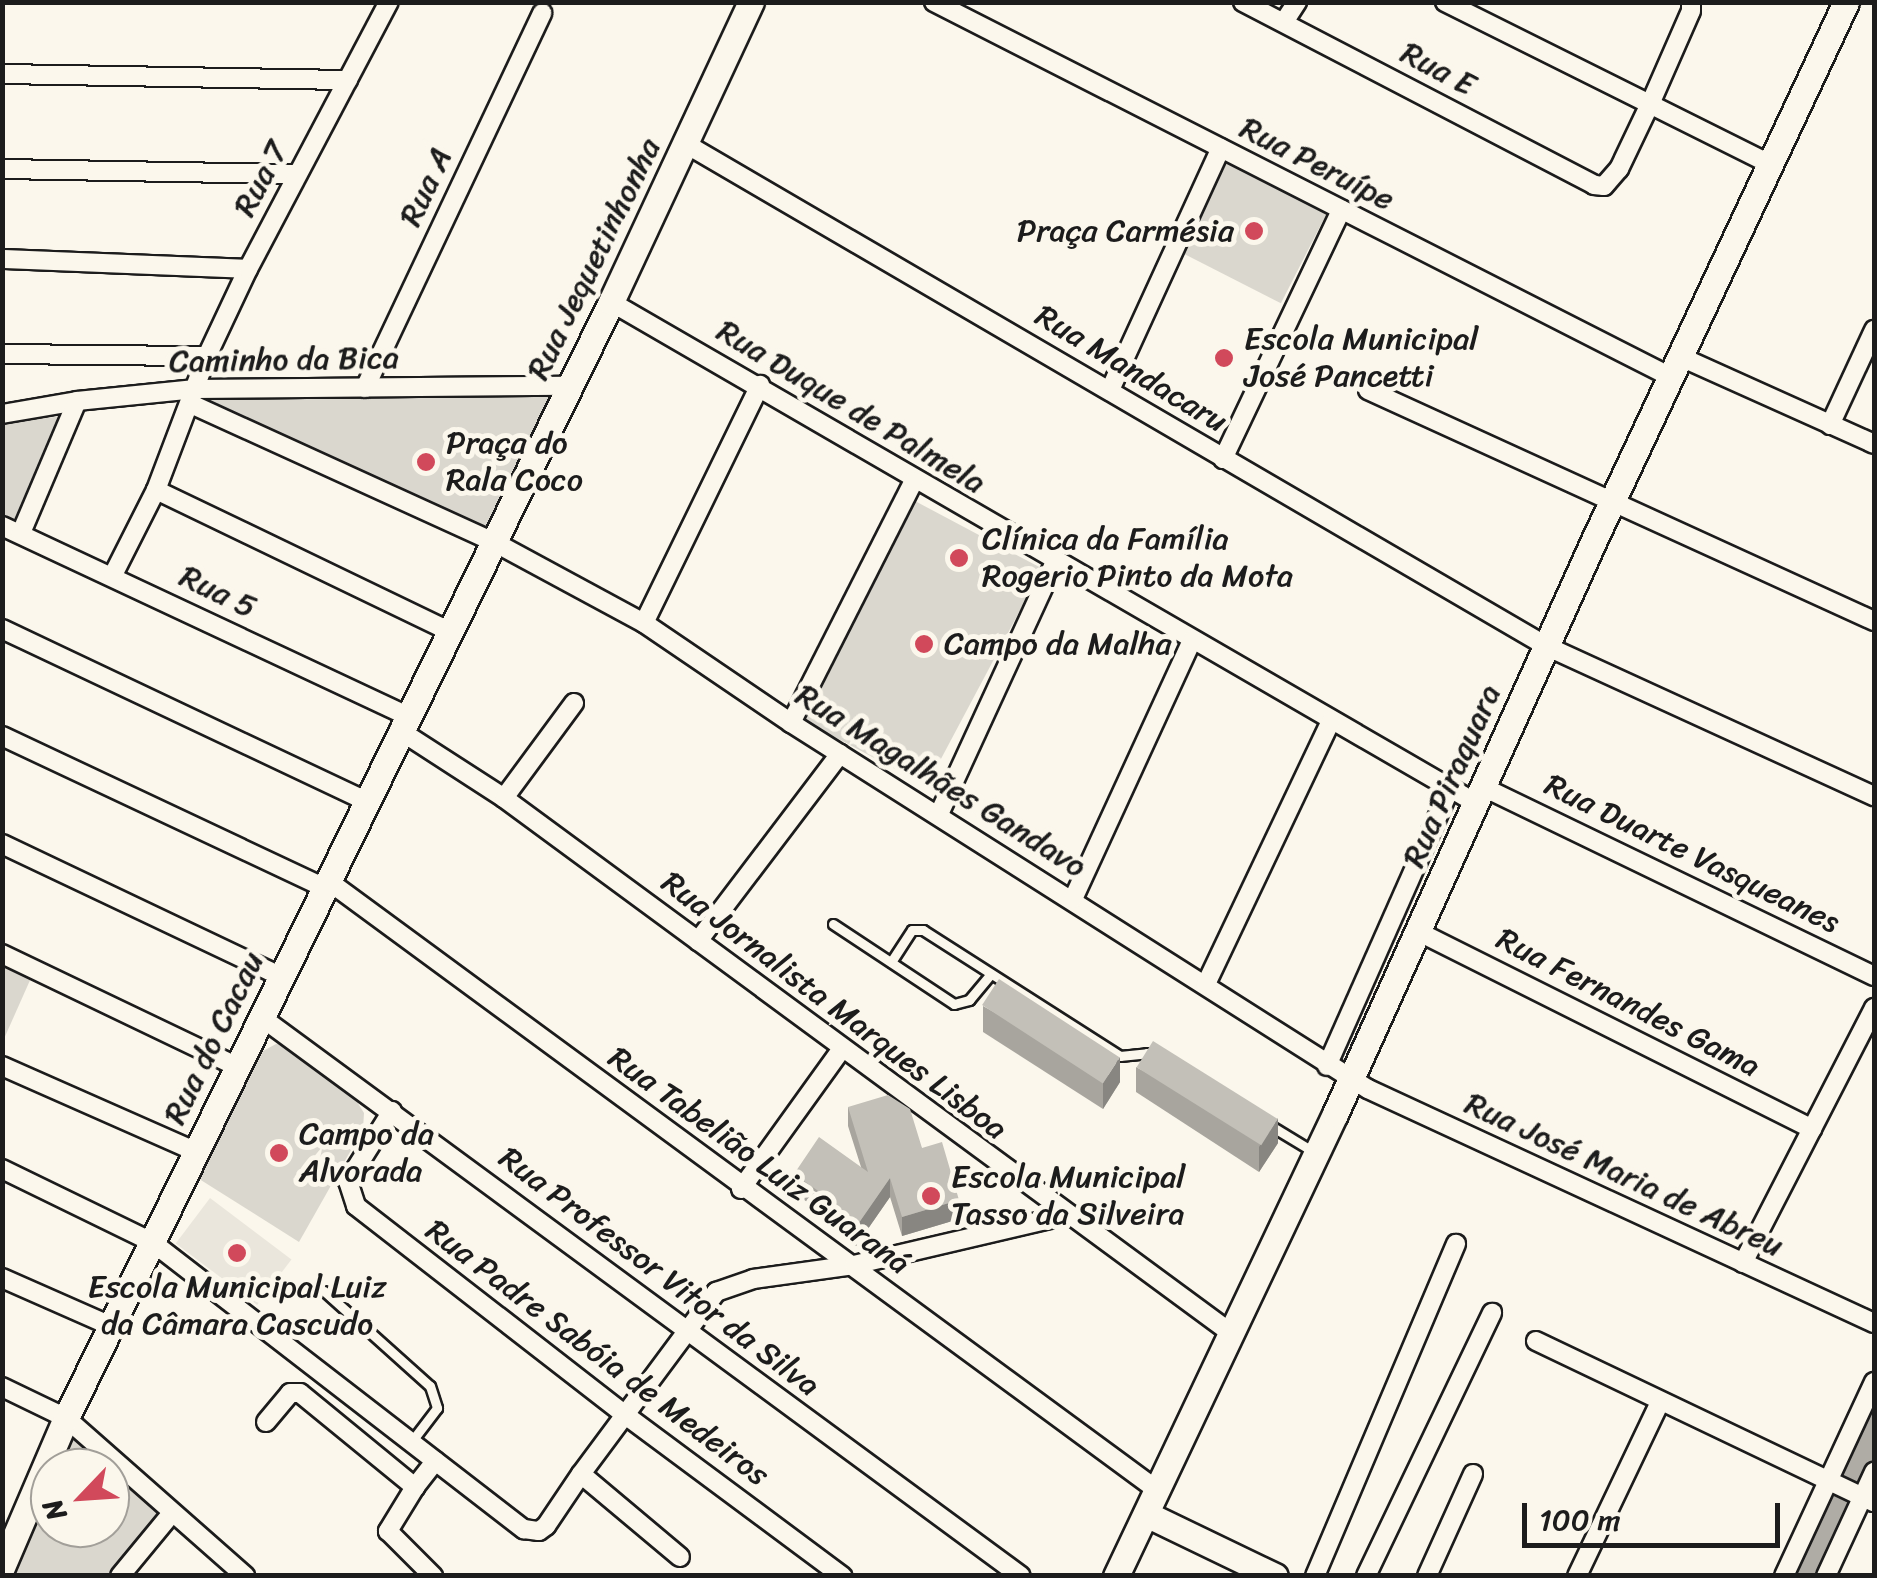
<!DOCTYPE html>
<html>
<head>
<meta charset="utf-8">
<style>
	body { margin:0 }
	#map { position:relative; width:1877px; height:1578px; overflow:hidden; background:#fbf7ec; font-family:Sriracha,sans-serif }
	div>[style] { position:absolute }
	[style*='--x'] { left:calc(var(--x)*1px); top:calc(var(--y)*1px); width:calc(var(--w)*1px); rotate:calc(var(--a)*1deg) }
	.built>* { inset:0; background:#eae6dc; transform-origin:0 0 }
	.green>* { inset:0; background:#dad7ce; transform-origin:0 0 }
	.river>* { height:30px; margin:-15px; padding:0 15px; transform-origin:15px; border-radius:15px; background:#afaca5 }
	.roads { filter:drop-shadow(2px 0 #1c1c1c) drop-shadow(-2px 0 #1c1c1c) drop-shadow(0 2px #1c1c1c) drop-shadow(0 -2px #1c1c1c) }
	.lane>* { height:9px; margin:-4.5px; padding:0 4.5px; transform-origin:4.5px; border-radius:4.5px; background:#fbf7ec }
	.street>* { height:18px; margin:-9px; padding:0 9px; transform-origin:9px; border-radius:9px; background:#fbf7ec }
	.secondary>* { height:25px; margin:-12.5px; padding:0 12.5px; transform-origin:12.5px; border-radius:12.5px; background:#fbf7ec }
	.wall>* { inset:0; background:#a8a59e }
	.shaded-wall>* { inset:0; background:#888681 }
	.building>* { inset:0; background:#c3c0b8; transform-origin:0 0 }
	.dots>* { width:28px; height:28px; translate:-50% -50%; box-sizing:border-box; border:5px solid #fbf7ec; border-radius:50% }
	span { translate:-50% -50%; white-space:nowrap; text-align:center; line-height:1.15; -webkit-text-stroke:10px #fbf7ec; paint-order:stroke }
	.street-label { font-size:32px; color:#1c1c1c }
	.poi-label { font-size:32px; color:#1c1c1c }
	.right { translate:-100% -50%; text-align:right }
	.left { translate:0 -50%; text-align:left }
	.frame { position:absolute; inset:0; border:5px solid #1c1c1c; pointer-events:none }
	.north { position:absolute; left:30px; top:1448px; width:100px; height:100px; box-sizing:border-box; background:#fbf7ec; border:2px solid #a29f99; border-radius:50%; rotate:245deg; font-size:28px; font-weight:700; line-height:40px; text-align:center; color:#1c1c1c }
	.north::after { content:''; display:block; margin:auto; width:35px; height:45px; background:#d1495b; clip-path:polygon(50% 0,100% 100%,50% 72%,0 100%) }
	.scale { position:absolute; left:1522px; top:1503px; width:258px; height:45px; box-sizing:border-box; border:5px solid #1c1c1c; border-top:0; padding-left:12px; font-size:30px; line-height:35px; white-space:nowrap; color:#1c1c1c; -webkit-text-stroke:8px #fbf7ec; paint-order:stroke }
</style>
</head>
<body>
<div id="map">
	<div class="built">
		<div style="left:210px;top:1198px;width:102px;height:57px;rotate:37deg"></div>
	</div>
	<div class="green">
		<div style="left:1223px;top:157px;width:118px;height:104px;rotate:27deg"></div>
		<div style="clip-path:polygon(360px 392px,552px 396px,492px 536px,210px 407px,205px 393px)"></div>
		<div style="clip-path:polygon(64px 416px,23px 523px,3px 516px,3px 423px)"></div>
		<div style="left:915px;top:501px;width:144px;height:246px;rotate:28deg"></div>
		<div style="clip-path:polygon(3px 964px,31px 978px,3px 1041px)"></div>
		<div style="clip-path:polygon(276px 1044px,290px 1044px,354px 1097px,364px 1113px,363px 1129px,299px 1242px,196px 1177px,263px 1051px)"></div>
		<div style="clip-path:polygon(69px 1432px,109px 1468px,53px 1468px)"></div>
		<div style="clip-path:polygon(110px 1469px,160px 1515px,108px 1575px,6px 1576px,50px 1475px,50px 1528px,110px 1528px)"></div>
	</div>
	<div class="river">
		<div style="--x:1804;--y:1576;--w:166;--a:-65.1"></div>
	</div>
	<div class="roads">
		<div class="lane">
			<div style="--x:833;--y:924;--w:145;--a:33.5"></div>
			<div style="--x:954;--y:1004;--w:16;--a:-15"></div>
			<div style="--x:969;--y:1000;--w:34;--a:-50"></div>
			<div style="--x:891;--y:962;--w:38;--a:-57"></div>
			<div style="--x:912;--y:930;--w:11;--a:0"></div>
			<div style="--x:923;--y:930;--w:234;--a:32.6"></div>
			<div style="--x:1120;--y:1056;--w:27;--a:-6"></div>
			<div style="--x:1147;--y:1053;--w:9;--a:36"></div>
			<div style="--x:1271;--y:1126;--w:50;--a:31.2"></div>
			<div style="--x:324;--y:1291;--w:142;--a:41.9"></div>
			<div style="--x:430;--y:1386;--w:23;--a:72"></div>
			<div style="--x:437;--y:1408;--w:43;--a:127.4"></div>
		</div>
		<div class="street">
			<div style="--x:934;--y:2;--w:829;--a:26.97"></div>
			<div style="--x:1243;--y:2;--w:396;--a:27.5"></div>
			<div style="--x:1594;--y:185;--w:10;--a:6"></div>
			<div style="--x:1604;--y:186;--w:23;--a:-49"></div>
			<div style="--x:1619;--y:169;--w:74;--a:-64.5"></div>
			<div style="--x:1651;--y:102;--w:99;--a:-66.3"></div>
			<div style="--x:1691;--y:11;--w:9;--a:-90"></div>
			<div style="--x:1445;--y:2;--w:363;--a:26.5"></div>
			<div style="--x:1284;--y:22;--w:24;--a:-57"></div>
			<div style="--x:2;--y:74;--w:346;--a:1"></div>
			<div style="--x:686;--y:144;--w:996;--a:30.27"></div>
			<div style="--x:1546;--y:646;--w:361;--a:24.6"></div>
			<div style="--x:2;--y:169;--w:294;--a:1"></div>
			<div style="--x:2;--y:259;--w:246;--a:2.3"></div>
			<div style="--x:611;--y:302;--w:1000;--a:30.08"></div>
			<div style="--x:2;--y:354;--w:205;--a:0.6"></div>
			<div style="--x:1683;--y:358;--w:209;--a:24.2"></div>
			<div style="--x:365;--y:388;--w:415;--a:-64.7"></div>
			<div style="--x:1110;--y:390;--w:266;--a:-65.4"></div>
			<div style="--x:1368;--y:390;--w:556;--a:24.54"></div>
			<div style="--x:191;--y:404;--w:333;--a:24.5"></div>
			<div style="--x:494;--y:542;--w:170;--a:28.4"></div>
			<div style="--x:644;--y:623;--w:178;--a:34.2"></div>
			<div style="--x:791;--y:723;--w:683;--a:32.39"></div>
			<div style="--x:1368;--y:1089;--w:557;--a:24.82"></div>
			<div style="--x:2;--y:414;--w:76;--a:-9.8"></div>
			<div style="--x:77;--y:401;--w:119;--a:-5.8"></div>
			<div style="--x:195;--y:389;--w:373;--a:-0.5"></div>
			<div style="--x:1830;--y:425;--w:105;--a:-65.1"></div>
			<div style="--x:1223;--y:459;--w:276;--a:-64.6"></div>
			<div style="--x:156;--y:490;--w:327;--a:25.7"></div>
			<div style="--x:2;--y:526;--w:447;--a:25.1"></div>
			<div style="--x:21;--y:533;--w:143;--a:-67"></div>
			<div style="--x:113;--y:575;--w:95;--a:-63.2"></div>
			<div style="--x:156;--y:490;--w:143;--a:-69.2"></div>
			<div style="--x:207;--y:356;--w:96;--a:-64.8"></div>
			<div style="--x:248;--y:269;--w:302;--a:-62.2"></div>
			<div style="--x:644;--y:623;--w:265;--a:-64"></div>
			<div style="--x:2;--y:629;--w:400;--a:25.3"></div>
			<div style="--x:791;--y:723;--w:271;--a:-63.1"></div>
			<div style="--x:399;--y:730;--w:125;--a:32.9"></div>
			<div style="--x:504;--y:798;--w:903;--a:36.35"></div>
			<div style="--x:2;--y:736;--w:355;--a:25.2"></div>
			<div style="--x:1483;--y:787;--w:434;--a:25.8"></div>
			<div style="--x:504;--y:798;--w:118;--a:-53.6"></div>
			<div style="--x:939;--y:814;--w:277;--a:-65.3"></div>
			<div style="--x:2;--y:844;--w:308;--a:25.4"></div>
			<div style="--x:327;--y:880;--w:1030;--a:36.31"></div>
			<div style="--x:1073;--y:899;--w:285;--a:-65.3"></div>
			<div style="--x:1417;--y:931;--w:442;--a:26.6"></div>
			<div style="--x:698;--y:941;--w:235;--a:-52.8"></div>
			<div style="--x:2;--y:954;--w:259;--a:25.6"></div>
			<div style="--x:1206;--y:984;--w:291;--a:-64.6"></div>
			<div style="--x:261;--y:1017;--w:943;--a:36.34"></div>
			<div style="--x:2;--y:1066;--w:211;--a:23.8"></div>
			<div style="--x:1327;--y:1066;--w:304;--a:-66.1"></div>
			<div style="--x:392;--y:1111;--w:83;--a:122.2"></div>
			<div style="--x:348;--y:1181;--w:26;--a:72"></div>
			<div style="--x:356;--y:1206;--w:339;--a:37.8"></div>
			<div style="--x:624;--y:1414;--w:272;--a:36.6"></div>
			<div style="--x:2;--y:1169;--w:167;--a:26"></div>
			<div style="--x:152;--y:1242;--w:470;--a:37.7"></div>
			<div style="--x:524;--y:1529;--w:15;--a:8"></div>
			<div style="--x:539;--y:1531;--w:9;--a:-36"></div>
			<div style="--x:546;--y:1526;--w:63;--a:-56.1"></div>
			<div style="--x:581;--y:1474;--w:129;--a:40"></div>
			<div style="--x:741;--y:1189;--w:171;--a:-54.3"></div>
			<div style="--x:1743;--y:1263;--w:287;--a:-62.8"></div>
			<div style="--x:2;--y:1278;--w:119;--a:23.8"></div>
			<div style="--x:1536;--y:1341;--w:374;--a:25.5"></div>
			<div style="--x:2;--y:1387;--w:71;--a:25.8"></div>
			<div style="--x:66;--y:1418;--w:239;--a:41.4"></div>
			<div style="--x:266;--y:1422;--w:38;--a:-50"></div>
			<div style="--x:290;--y:1393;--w:10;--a:0"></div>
			<div style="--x:300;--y:1393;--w:149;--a:39.3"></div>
			<div style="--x:415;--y:1487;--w:33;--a:-52"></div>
			<div style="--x:581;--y:1474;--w:227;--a:-53.4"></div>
			<div style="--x:716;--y:1292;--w:39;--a:-19"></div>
			<div style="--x:753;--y:1279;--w:102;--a:-7.9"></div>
			<div style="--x:854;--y:1265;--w:219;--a:-13.2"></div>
			<div style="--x:415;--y:1487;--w:52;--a:121.5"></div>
			<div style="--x:388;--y:1531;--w:64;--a:45"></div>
			<div style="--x:120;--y:1576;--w:82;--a:-50.5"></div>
			<div style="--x:1315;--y:1576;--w:361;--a:-67"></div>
			<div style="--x:1366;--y:1576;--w:292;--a:-64.4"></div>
			<div style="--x:1427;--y:1576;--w:112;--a:-65.7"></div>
			<div style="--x:1577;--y:1576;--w:193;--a:-64.5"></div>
			<div style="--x:1784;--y:1576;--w:214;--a:-65.1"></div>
			<div style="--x:1826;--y:1576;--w:115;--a:-65.2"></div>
		</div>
		<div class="secondary">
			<div style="--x:1146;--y:1514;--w:143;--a:25.7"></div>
			<div style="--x:2;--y:1567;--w:162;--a:-66.8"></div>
			<div style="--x:66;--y:1418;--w:1242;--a:-63.97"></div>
			<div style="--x:611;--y:302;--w:331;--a:-65"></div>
			<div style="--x:1116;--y:1576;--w:511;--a:-64.64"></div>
			<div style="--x:1335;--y:1114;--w:630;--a:-65.71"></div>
			<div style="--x:1594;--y:540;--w:594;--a:-64.9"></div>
		</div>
	</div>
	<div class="wall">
		<div style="clip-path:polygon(983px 1006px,1120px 1082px,1103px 1109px,983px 1032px)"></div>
		<div style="clip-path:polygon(1136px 1067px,1278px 1143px,1259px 1172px,1136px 1092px)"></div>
		<div style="clip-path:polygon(848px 1107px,922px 1148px,959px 1219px,902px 1236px,890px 1197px,856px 1246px,829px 1227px,829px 1217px,794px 1193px,794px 1174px,861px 1167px,848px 1126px)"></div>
	</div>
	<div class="shaded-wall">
		<div style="clip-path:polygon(1120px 1057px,1120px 1082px,1103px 1109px,1103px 1083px)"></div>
		<div style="clip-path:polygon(1278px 1118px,1278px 1143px,1259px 1172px,1259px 1147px)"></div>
		<div style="clip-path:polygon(890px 1178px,890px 1197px,856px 1246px,856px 1227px)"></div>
		<div style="clip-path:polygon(959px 1200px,959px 1219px,902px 1236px,902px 1217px)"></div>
	</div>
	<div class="building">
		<div style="left:999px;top:979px;width:144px;height:31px;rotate:33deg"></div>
		<div style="left:1153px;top:1041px;width:147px;height:31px;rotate:32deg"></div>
		<div style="clip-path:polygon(888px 1095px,910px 1109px,922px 1148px,942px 1142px,959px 1200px,902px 1217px,890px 1178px,856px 1227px,829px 1208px,834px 1202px,794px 1174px,819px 1137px,868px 1172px,848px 1107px)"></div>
	</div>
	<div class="dots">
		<div style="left:1254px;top:231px;background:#d1495b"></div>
		<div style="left:1224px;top:358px;background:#d1495b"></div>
		<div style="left:426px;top:462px;background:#d1495b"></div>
		<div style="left:959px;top:558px;background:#d1495b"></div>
		<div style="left:924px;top:644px;background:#d1495b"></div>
		<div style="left:279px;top:1153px;background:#d1495b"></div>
		<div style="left:931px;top:1196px;background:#d1495b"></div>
		<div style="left:237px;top:1253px;background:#d1495b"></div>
	</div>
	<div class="street-label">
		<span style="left:1438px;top:69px;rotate:28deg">Rua E</span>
		<span style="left:1317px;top:164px;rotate:27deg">Rua Peruípe</span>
		<span style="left:261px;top:179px;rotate:-62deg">Rua 7</span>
		<span style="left:426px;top:187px;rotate:-65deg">Rua A</span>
		<span style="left:594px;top:259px;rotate:-64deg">Rua Jequetinhonha</span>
		<span style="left:284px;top:360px;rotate:-1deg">Caminho da Bica</span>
		<span style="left:1131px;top:369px;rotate:31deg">Rua Mandacaru</span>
		<span style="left:851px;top:407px;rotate:31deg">Rua Duque de Palmela</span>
		<span style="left:218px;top:592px;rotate:26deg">Rua 5</span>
		<span style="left:1452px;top:776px;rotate:-66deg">Rua Piraquara</span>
		<span style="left:941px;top:781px;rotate:32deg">Rua Magalhães Gandavo</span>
		<span style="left:1692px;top:854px;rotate:26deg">Rua Duarte Vasqueanes</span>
		<span style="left:1628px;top:1003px;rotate:27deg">Rua Fernandes Gama</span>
		<span style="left:834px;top:1006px;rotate:37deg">Rua Jornalista Marques Lisboa</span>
		<span style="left:214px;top:1038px;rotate:-64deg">Rua do Cacau</span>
		<span style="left:759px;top:1161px;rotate:36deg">Rua Tabelião Luiz Guaraná</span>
		<span style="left:1624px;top:1175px;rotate:25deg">Rua José Maria de Abreu</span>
		<span style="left:659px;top:1272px;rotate:37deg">Rua Professor Vitor da Silva</span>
		<span style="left:597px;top:1353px;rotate:37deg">Rua Padre Sabóia de Medeiros</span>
	</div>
	<div class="poi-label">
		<span class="right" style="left:1234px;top:231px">Praça Carmésia</span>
		<span class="left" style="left:1244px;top:358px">Escola Municipal<br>José Pancetti</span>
		<span class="left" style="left:446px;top:462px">Praça do<br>Rala Coco</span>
		<span class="left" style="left:982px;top:558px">Clínica da Família<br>Rogerio Pinto da Mota</span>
		<span class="left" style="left:944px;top:644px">Campo da Malha</span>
		<span class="left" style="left:299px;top:1153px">Campo da<br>Alvorada</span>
		<span class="left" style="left:951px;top:1196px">Escola Municipal<br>Tasso da Silveira</span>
		<span style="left:237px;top:1306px">Escola Municipal Luiz<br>da Câmara Cascudo</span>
	</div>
	<div class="frame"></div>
	<div class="north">N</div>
	<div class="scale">100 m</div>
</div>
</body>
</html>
